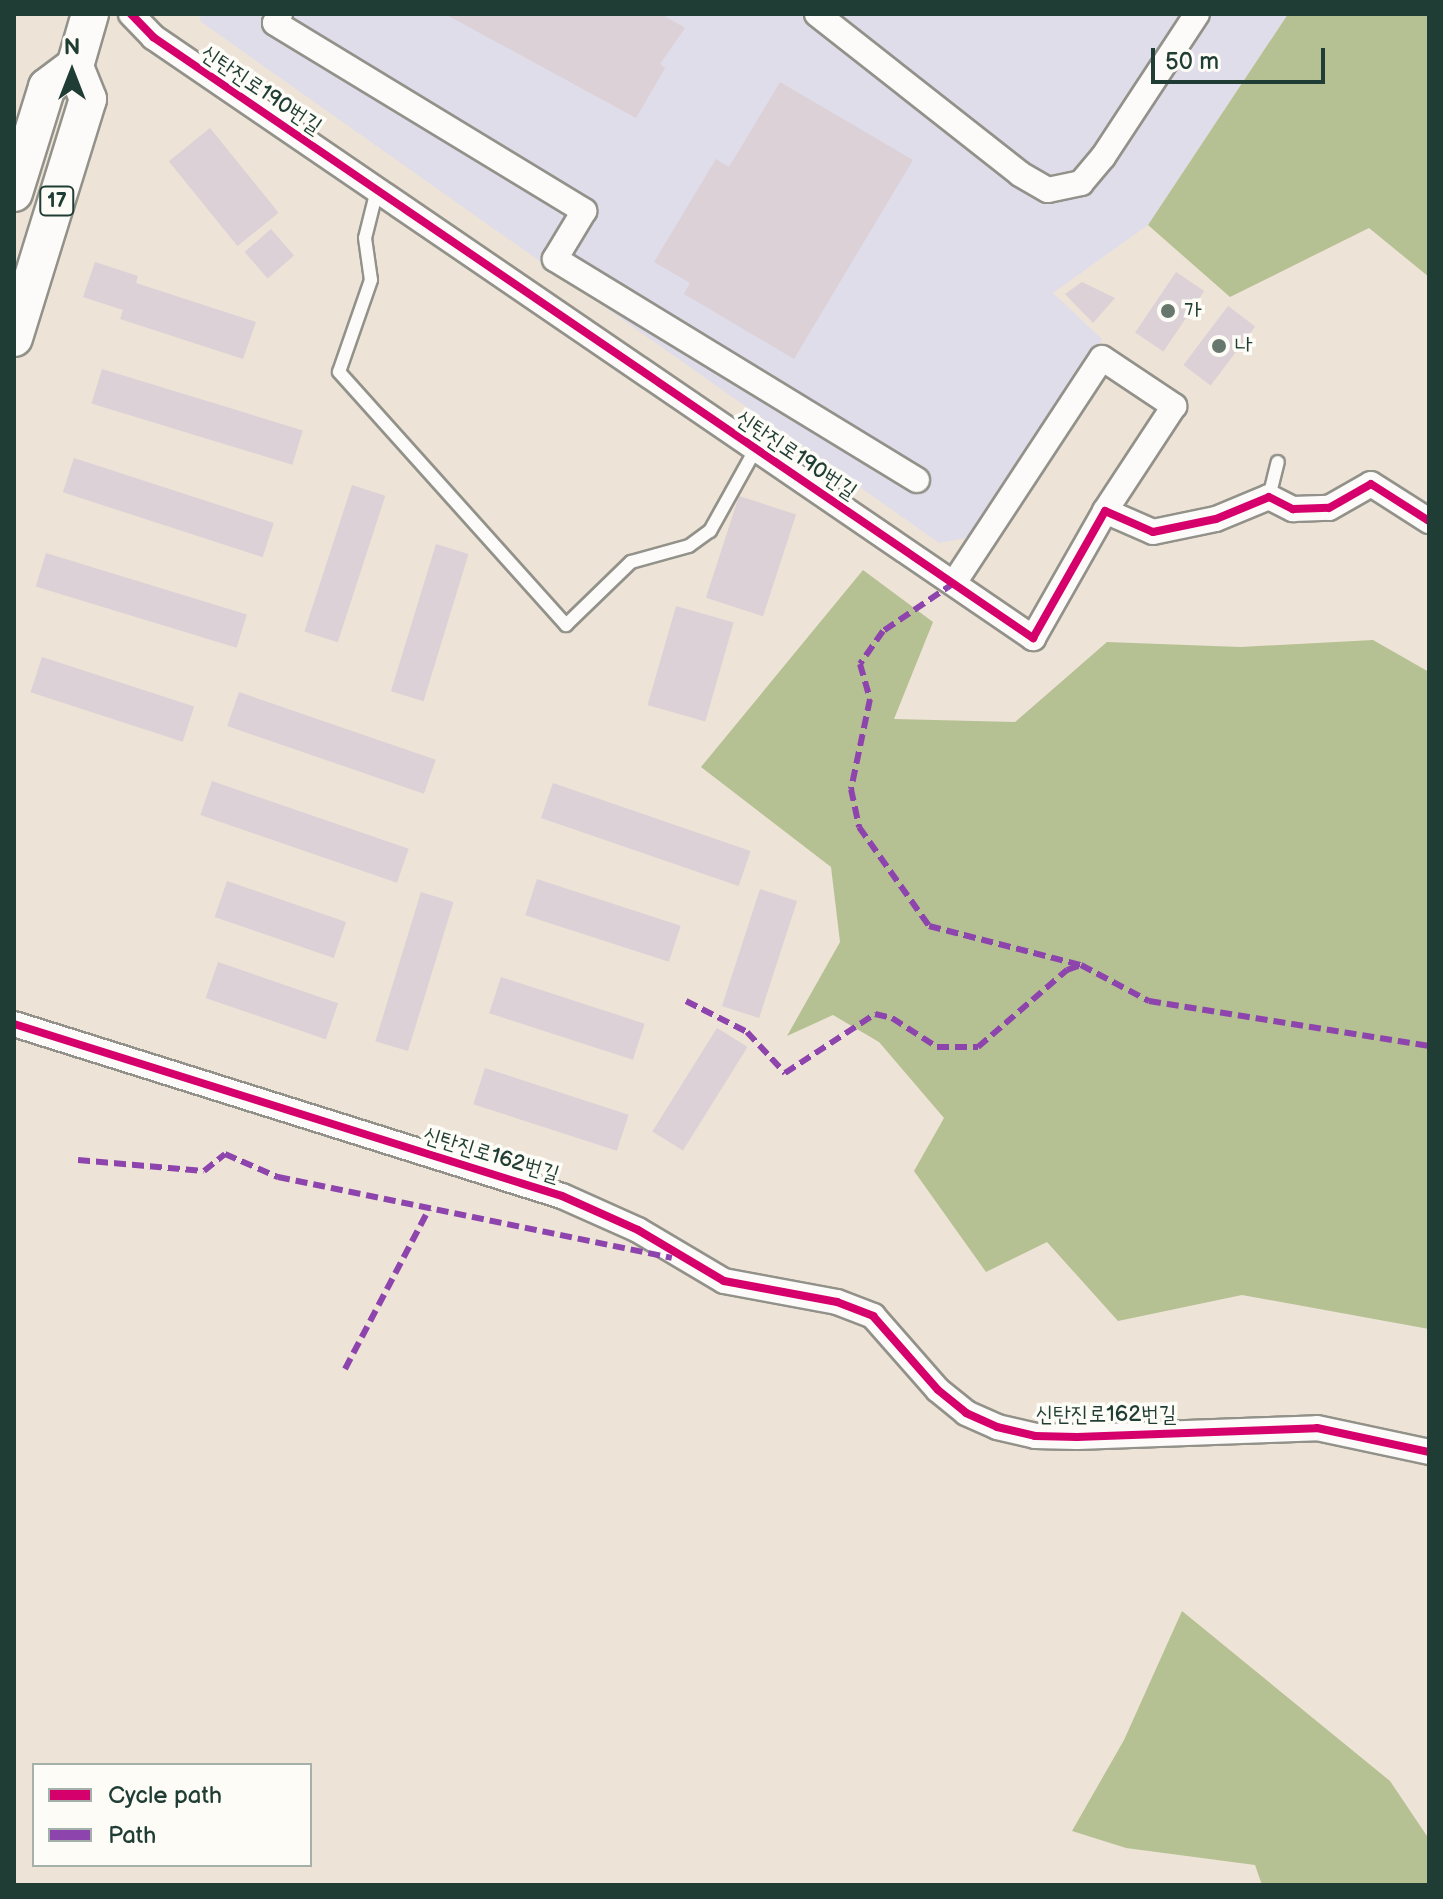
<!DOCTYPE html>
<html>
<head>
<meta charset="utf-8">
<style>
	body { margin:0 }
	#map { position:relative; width:1443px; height:1899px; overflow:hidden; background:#eee3d7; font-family:"Balsamiq Sans","Poor Story",sans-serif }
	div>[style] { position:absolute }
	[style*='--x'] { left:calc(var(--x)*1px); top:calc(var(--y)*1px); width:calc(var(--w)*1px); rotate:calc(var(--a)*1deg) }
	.built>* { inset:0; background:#e0ddea }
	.forest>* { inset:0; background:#b5c193 }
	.building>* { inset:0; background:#dbd1d6; transform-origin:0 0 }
	.roads { filter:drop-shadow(2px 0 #92928a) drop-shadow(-2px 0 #92928a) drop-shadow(0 2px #92928a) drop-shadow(0 -2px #92928a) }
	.service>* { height:12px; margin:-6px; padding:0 6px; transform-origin:6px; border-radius:6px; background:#fcfbf9 }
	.minor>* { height:24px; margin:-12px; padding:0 12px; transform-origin:12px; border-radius:12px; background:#fcfbf9 }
	.primary>* { height:36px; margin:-18px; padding:0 18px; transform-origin:18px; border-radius:18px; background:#fcfbf9 }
	.quiet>* { height:6px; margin-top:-3px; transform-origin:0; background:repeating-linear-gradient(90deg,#8e44ad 0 12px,transparent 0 18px) }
	.cycleway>* { height:8px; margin:-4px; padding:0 4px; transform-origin:4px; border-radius:4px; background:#d6006c }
	.dots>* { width:22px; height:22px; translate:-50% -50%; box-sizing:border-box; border:4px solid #fdfcf7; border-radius:50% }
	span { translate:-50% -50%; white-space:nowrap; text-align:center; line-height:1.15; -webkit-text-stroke:7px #fdfcf7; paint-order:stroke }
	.shield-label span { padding:2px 6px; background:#fdfcf7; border:2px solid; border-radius:6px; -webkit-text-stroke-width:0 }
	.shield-label { font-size:20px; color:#1f3d34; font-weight:700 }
	.street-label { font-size:22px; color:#1f3d34 }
	.poi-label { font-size:22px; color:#1f3d34 }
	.left { translate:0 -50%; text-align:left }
	.frame { position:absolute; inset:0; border:16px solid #1f3d34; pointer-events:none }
	.legend { position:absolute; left:32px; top:1763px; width:280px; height:104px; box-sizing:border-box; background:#fdfcf7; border:2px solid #a4b0a9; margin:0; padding:10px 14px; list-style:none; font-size:24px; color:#1f3d34 }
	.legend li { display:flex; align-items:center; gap:16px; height:40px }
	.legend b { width:40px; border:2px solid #a4b0a9 }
	.north { position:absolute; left:32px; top:32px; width:80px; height:80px; -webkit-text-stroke:6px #fdfcf7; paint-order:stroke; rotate:0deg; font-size:22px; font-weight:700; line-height:32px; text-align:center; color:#1f3d34 }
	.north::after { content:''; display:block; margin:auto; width:28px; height:36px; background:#1f3d34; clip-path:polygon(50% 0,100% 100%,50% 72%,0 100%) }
	.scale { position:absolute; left:1151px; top:48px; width:174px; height:36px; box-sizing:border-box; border:4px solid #1f3d34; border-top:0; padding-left:10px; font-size:24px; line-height:28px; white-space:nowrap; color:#1f3d34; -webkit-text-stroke:6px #fdfcf7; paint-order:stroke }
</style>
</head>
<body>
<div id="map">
	<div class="built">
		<div style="clip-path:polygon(199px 14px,1288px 14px,1148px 225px,1053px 293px,1102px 339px,978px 536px,939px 543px,201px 22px)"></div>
	</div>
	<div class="forest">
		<div style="clip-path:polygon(1288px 14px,1429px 14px,1429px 277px,1369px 228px,1230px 297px,1148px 225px)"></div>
		<div style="clip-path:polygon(863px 570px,933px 622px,894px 719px,1015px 722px,1107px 642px,1240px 647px,1373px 640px,1429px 672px,1429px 1329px,1242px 1295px,1118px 1321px,1047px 1242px,986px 1272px,914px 1171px,944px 1118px,879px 1042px,833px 1015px,787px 1036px,840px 942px,831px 867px,701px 767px)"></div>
		<div style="clip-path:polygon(1182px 1611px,1390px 1781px,1429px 1839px,1429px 1885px,1262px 1885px,1255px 1865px,1126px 1848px,1072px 1831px,1124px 1740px)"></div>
	</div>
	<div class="building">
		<div style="clip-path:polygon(445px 14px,661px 14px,685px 28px,660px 64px,665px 68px,636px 118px)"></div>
		<div style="clip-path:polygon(780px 82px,913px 160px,794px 359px,684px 294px,690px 283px,654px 262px,716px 159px,729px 167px)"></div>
		<div style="left:210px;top:128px;width:109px;height:53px;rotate:51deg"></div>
		<div style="left:271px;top:229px;width:35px;height:35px;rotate:49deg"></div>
		<div style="clip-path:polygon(95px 262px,138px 276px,136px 283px,256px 322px,243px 359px,120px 319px,123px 310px,83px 297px)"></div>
		<div style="left:1176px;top:272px;width:34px;height:73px;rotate:34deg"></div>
		<div style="clip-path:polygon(1082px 282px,1115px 298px,1093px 323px,1065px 294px)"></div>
		<div style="left:1228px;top:306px;width:34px;height:74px;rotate:37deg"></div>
		<div style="left:102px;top:369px;width:210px;height:36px;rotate:17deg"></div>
		<div style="left:74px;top:458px;width:210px;height:36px;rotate:18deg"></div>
		<div style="left:352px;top:485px;width:35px;height:154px;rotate:18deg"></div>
		<div style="left:739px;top:496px;width:60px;height:107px;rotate:18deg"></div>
		<div style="left:436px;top:544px;width:34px;height:154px;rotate:17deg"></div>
		<div style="left:46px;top:553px;width:210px;height:35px;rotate:17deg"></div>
		<div style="left:676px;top:606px;width:60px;height:103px;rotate:16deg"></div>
		<div style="left:42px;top:657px;width:160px;height:37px;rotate:18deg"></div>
		<div style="left:239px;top:692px;width:208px;height:36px;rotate:19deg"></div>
		<div style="left:212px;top:781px;width:208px;height:36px;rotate:19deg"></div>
		<div style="left:553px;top:783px;width:209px;height:37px;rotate:19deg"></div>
		<div style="left:537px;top:879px;width:151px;height:38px;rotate:18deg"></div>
		<div style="left:227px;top:881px;width:126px;height:38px;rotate:19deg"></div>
		<div style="left:760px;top:889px;width:39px;height:123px;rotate:18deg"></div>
		<div style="left:421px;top:892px;width:34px;height:156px;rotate:17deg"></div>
		<div style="left:218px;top:962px;width:127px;height:38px;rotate:19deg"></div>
		<div style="left:501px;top:977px;width:151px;height:38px;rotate:18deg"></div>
		<div style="left:717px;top:1028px;width:36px;height:122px;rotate:32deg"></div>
		<div style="left:485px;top:1068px;width:151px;height:38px;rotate:18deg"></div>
	</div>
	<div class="roads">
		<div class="service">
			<div style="--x:377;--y:190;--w:49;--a:104"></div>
			<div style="--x:365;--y:238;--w:42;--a:81.9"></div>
			<div style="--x:371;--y:280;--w:97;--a:109.2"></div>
			<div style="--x:339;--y:372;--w:340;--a:48.1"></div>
			<div style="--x:566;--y:625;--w:91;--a:-44.1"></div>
			<div style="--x:631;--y:562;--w:60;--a:-15.4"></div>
			<div style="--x:689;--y:546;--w:26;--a:-36"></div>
			<div style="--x:710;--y:531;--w:93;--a:-60.9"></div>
			<div style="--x:1269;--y:497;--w:36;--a:-76"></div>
		</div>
		<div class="minor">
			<div style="--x:131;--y:14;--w:32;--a:46"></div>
			<div style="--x:153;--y:37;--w:1066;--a:34.33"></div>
			<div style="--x:1033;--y:638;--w:146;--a:-60.4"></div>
			<div style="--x:1105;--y:511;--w:52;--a:23.6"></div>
			<div style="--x:1153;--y:532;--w:64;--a:-11.7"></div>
			<div style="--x:1216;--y:519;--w:57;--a:-22.5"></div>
			<div style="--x:1269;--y:497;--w:27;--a:27"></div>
			<div style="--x:1293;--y:509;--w:36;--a:-2"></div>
			<div style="--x:1329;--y:508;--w:48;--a:-29.7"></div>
			<div style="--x:1371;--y:484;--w:69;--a:32.5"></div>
			<div style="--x:280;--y:14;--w:10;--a:119"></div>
			<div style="--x:275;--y:23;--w:362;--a:31.3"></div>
			<div style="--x:584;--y:211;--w:56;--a:121.1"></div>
			<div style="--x:555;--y:259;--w:424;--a:31.4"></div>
			<div style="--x:817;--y:14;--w:258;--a:38.2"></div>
			<div style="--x:1020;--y:174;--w:32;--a:30"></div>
			<div style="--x:1048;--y:190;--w:34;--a:-12"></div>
			<div style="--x:1081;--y:183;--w:34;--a:-50"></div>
			<div style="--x:1103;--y:157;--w:171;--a:-56.7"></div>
			<div style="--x:954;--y:583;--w:269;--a:-56.7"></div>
			<div style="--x:1102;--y:358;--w:87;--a:33.7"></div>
			<div style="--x:1174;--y:406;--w:126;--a:123.3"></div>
			<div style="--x:14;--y:1024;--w:574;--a:17.43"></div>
			<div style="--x:562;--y:1196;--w:83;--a:24.1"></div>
			<div style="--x:638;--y:1230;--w:100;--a:30.7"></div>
			<div style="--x:724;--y:1281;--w:115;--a:10.5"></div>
			<div style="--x:837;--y:1302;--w:39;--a:21"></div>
			<div style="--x:873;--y:1316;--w:98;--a:48.7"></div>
			<div style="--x:938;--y:1390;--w:36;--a:39"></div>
			<div style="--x:966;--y:1413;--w:34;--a:24"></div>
			<div style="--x:997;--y:1427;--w:39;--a:13"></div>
			<div style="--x:1035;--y:1436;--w:42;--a:1.4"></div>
			<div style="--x:1077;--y:1437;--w:240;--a:-2.1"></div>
			<div style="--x:1317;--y:1428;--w:115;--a:12.1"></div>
		</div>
		<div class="primary">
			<div style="--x:14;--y:193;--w:111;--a:-72.7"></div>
			<div style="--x:47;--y:87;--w:35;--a:-37"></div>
			<div style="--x:75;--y:66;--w:54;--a:-73.9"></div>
			<div style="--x:14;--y:338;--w:250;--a:-72.8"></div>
			<div style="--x:88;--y:99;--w:35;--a:-112"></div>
		</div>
	</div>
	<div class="quiet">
		<div style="--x:954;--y:583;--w:86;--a:145.9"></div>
		<div style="--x:883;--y:631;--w:40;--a:124.9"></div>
		<div style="--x:860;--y:664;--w:36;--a:74"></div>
		<div style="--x:870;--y:699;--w:92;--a:101.9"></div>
		<div style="--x:851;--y:789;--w:39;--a:78"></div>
		<div style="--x:859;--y:827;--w:121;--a:54.7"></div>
		<div style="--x:929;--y:926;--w:157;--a:14.4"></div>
		<div style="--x:1081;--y:965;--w:77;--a:27.9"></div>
		<div style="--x:1149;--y:1001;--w:284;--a:9.1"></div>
		<div style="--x:686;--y:1001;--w:68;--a:26.9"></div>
		<div style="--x:747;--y:1032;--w:56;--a:47.2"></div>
		<div style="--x:785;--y:1073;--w:108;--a:-33.2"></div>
		<div style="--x:875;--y:1014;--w:17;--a:13"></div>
		<div style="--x:892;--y:1018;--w:54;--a:32.8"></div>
		<div style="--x:937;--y:1047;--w:41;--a:0"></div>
		<div style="--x:978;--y:1047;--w:118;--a:-40.9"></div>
		<div style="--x:1067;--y:970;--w:15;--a:-20"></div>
		<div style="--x:78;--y:1160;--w:126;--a:5"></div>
		<div style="--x:204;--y:1171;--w:27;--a:-39"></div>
		<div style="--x:225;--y:1154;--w:58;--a:23.5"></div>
		<div style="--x:278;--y:1177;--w:402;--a:11.6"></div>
		<div style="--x:345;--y:1369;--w:181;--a:-62.3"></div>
	</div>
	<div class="cycleway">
		<div style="--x:131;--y:14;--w:32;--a:46"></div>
		<div style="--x:153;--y:37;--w:1066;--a:34.33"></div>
		<div style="--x:1033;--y:638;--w:146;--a:-60.4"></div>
		<div style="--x:1105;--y:511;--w:52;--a:23.6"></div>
		<div style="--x:1153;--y:532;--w:64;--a:-11.7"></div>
		<div style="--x:1216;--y:519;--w:57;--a:-22.5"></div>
		<div style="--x:1269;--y:497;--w:27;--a:27"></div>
		<div style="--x:1293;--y:509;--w:36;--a:-2"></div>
		<div style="--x:1329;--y:508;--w:48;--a:-29.7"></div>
		<div style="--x:1371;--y:484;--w:69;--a:32.5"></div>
		<div style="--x:14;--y:1024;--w:574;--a:17.43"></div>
		<div style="--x:562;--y:1196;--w:83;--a:24.1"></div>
		<div style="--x:638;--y:1230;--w:100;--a:30.7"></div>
		<div style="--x:724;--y:1281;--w:115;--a:10.5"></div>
		<div style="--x:837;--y:1302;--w:39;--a:21"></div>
		<div style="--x:873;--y:1316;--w:98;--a:48.7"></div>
		<div style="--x:938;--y:1390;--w:36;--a:39"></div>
		<div style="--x:966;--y:1413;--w:34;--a:24"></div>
		<div style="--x:997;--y:1427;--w:39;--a:13"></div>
		<div style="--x:1035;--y:1436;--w:42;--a:1.4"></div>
		<div style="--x:1077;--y:1437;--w:240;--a:-2.1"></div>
		<div style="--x:1317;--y:1428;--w:115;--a:12.1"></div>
	</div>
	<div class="dots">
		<div style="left:1168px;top:311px;background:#67776d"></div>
		<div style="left:1219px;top:346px;background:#67776d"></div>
	</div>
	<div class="shield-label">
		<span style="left:57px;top:201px">17</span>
	</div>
	<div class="street-label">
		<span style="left:261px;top:90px;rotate:34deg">신탄진로190번길</span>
		<span style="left:796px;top:455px;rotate:34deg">신탄진로190번길</span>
		<span style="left:491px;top:1155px;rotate:17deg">신탄진로162번길</span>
		<span style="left:1106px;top:1415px">신탄진로162번길</span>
	</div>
	<div class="poi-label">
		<span class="left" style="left:1184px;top:311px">가</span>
		<span class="left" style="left:1235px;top:346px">나</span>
	</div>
	<div class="frame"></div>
	<ul class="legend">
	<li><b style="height:10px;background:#d6006c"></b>Cycle path</li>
	<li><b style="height:10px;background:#8e44ad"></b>Path</li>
	</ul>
	<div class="north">N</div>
	<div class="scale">50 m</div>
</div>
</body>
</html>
